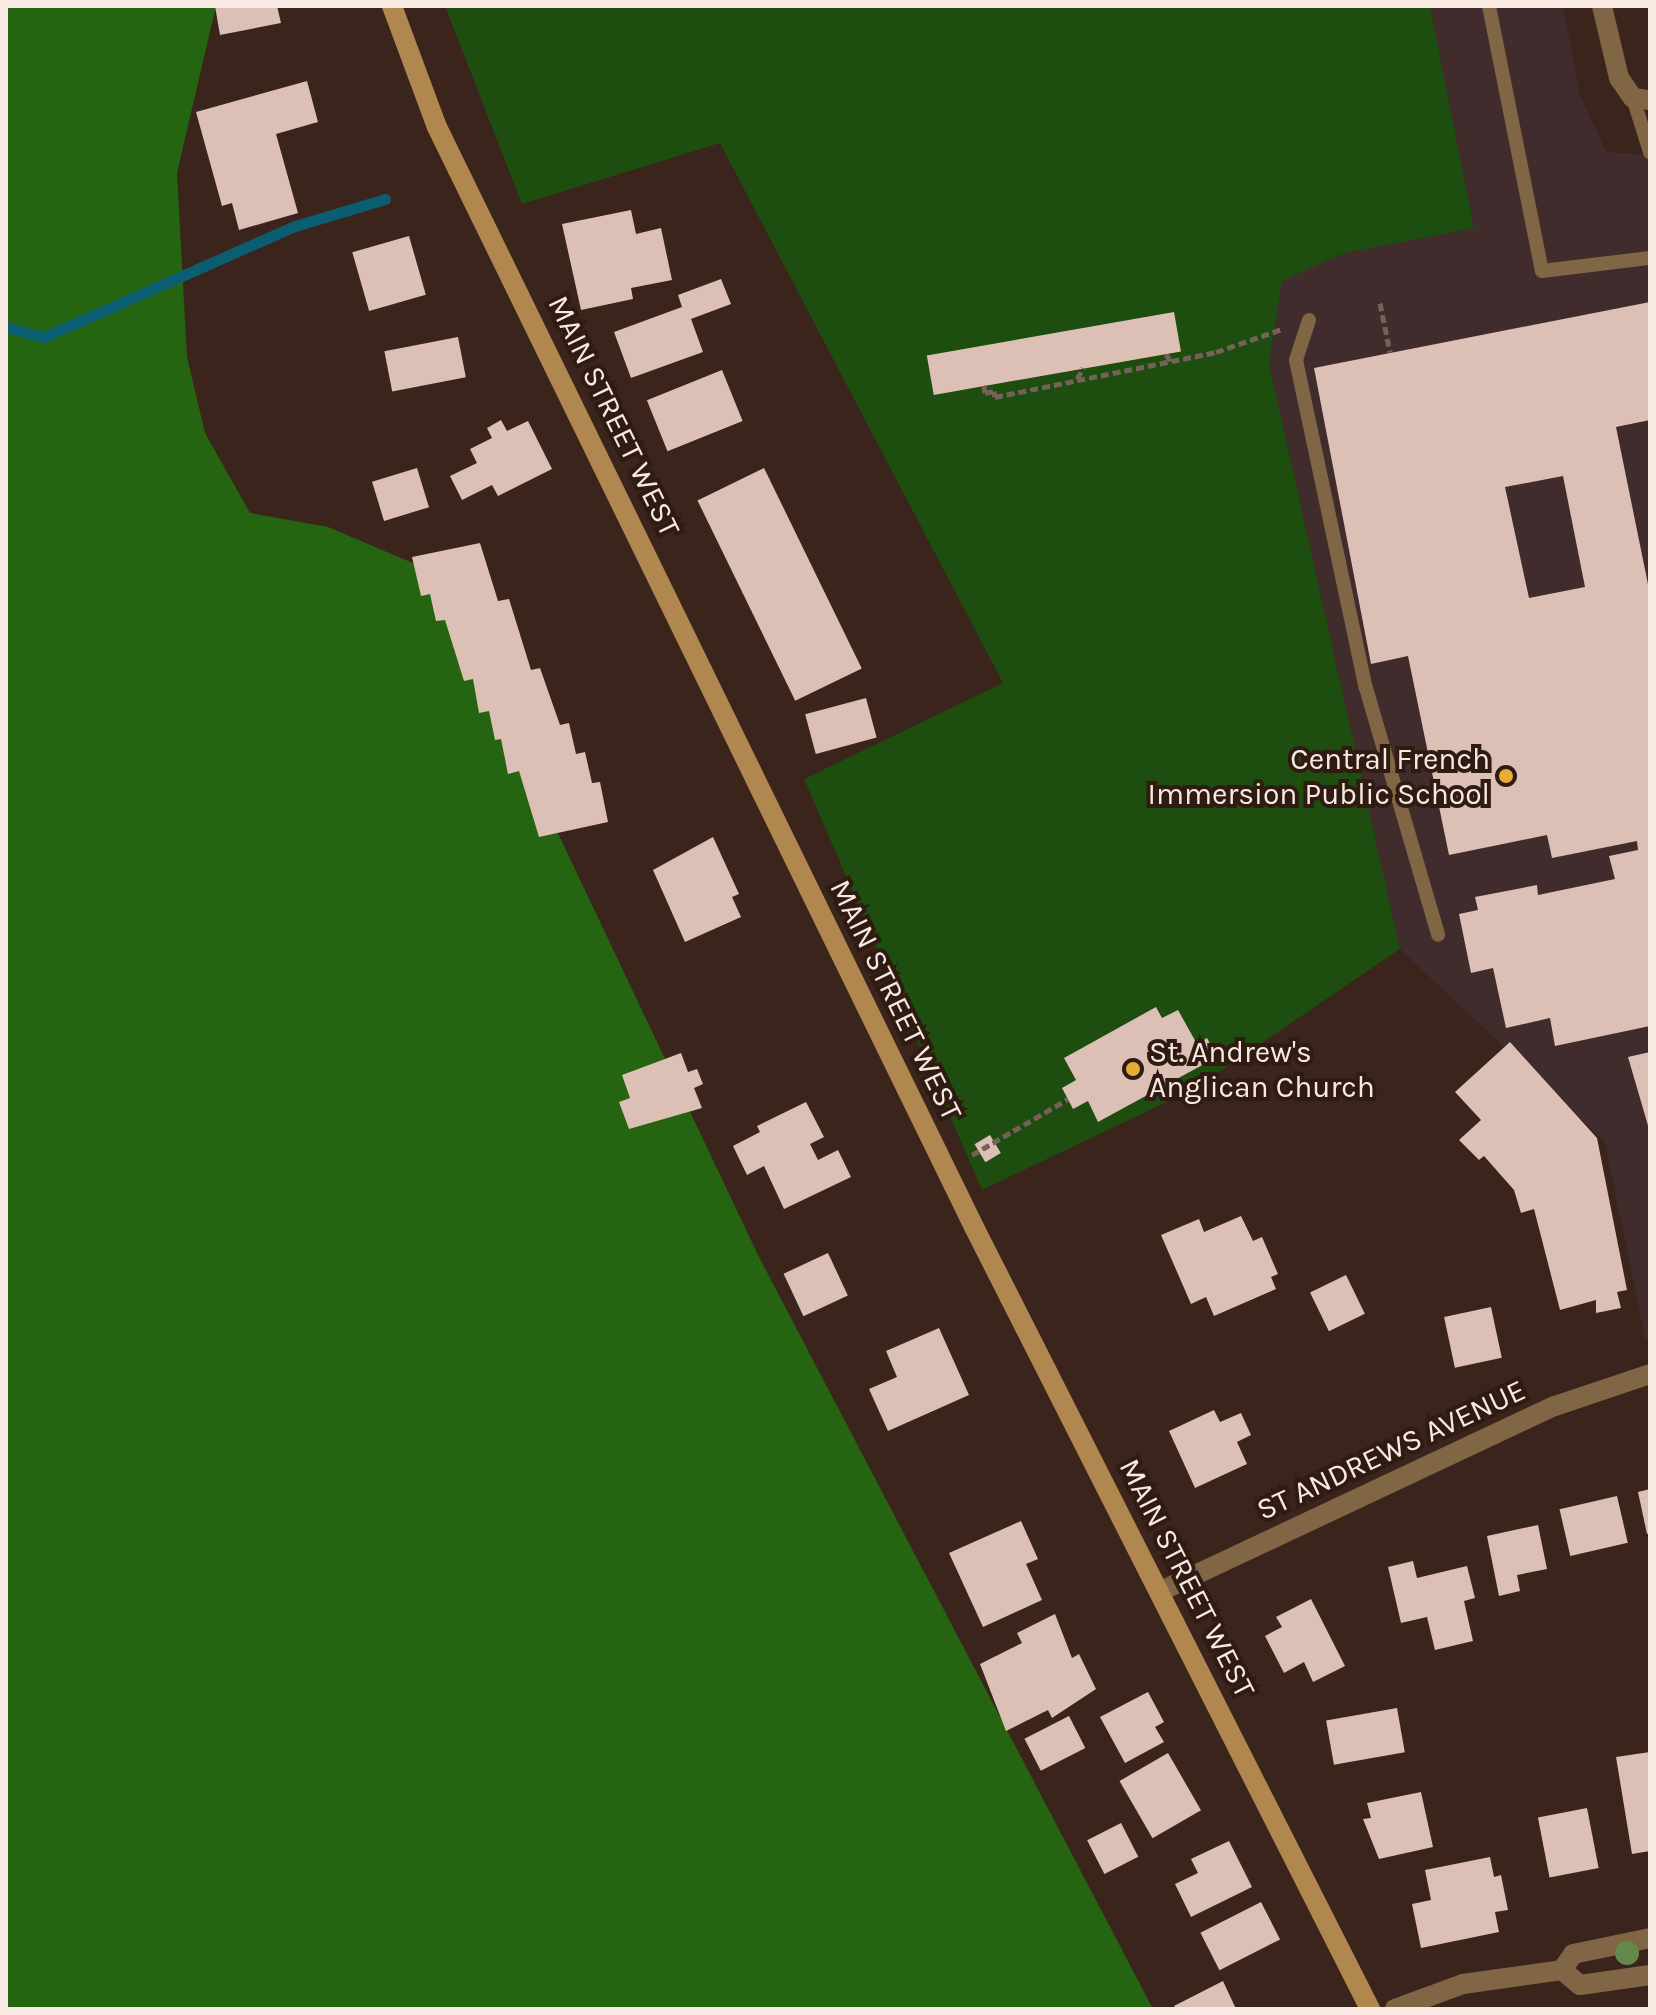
<!DOCTYPE html>
<html>
<head>
<meta charset="utf-8">
<style>
	body { margin:0 }
	#map { position:relative; width:1656px; height:2015px; overflow:hidden; background:#3a241c; font-family:Karla,sans-serif }
	div>[style] { position:absolute }
	[style*='--x'] { left:calc(var(--x)*1px); top:calc(var(--y)*1px); width:calc(var(--w)*1px); rotate:calc(var(--a)*1deg) }
	.education>* { inset:0; background:#402c2d }
	.green>* { inset:0; background:#1d4d0f }
	.forest>* { inset:0; background:#256411 }
	.stream>* { height:11px; margin:-5.5px; padding:0 5.5px; transform-origin:5.5px; border-radius:5.5px; background:#0b5e72 }
	.building>* { inset:0; background:#ddc0b5; transform-origin:0 0 }
	.path>* { height:5px; margin-top:-2.5px; transform-origin:0; background:repeating-linear-gradient(90deg,#75615a 0 8px,transparent 0 12px) }
	.service>* { height:14px; margin:-7px; padding:0 7px; transform-origin:7px; border-radius:7px; background:#806645 }
	.minor>* { height:20px; margin:-10px; padding:0 10px; transform-origin:10px; border-radius:10px; background:#806645 }
	.secondary>* { height:20px; margin:-10px; padding:0 10px; transform-origin:10px; border-radius:10px; background:#b18750 }
	.trees>* { width:24px; height:24px; margin:-12px; border-radius:50%; background:#65894d }
	.dots>* { width:22px; height:22px; translate:-50% -50%; box-sizing:border-box; border:4px solid #2f1b12; border-radius:50% }
	span { translate:-50% -50%; white-space:nowrap; text-align:center; line-height:1.15; -webkit-text-stroke:8px #2f1b12; paint-order:stroke }
	.street-label { font-size:30px; color:#f8e9e3 }
	.poi-label { font-size:30px; color:#f8e9e3 }
	.right { translate:-100% -50%; text-align:right }
	.left { translate:0 -50%; text-align:left }
	.frame { position:absolute; inset:0; border:8px solid #f8e9e3; pointer-events:none }
</style>
</head>
<body>
<div id="map">
	<div class="education">
		<div style="clip-path:polygon(445px 6px,1563px 6px,1580px 95px,1606px 152px,1650px 155px,1650px 1338px,1645px 1339px,1605px 1142px,1400px 949px,1269px 363px,896px 479px,720px 143px,522px 204px)"></div>
	</div>
	<div class="green">
		<div style="clip-path:polygon(445px 6px,1430px 6px,1474px 228px,1344px 253px,1282px 281px,1269px 363px,1400px 949px,1194px 1089px,982px 1190px,804px 779px,1003px 683px,720px 143px,522px 204px)"></div>
	</div>
	<div class="forest">
		<div style="clip-path:polygon(6px 6px,216px 6px,177px 173px,187px 357px,205px 433px,250px 513px,328px 527px,434px 572px,759px 1257px,1153px 2009px,6px 2009px)"></div>
	</div>
	<div class="stream">
		<div style="--x:6;--y:327;--w:39;--a:15"></div>
		<div style="--x:44;--y:337;--w:274;--a:-23.9"></div>
		<div style="--x:295;--y:226;--w:94;--a:-16.7"></div>
	</div>
	<div class="building">
		<div style="clip-path:polygon(215px 6px,277px 6px,281px 23px,220px 35px)"></div>
		<div style="clip-path:polygon(307px 81px,318px 122px,276px 134px,298px 213px,239px 230px,232px 203px,222px 206px,196px 112px)"></div>
		<div style="clip-path:polygon(631px 210px,636px 234px,661px 228px,672px 280px,631px 288px,633px 299px,581px 310px,562px 224px)"></div>
		<div style="left:409px;top:236px;width:61px;height:59px;rotate:74deg"></div>
		<div style="clip-path:polygon(721px 279px,731px 304px,691px 319px,703px 352px,631px 378px,614px 332px,682px 307px,678px 295px)"></div>
		<div style="clip-path:polygon(evenodd,1650px 302px,1650px 420px,1616px 427px,1650px 594px,1650px 1026px,1555px 1046px,1550px 1018px,1506px 1028px,1493px 968px,1471px 973px,1459px 914px,1478px 910px,1475px 897px,1537px 885px,1538px 895px,1615px 879px,1609px 856px,1638px 850px,1637px 841px,1552px 858px,1547px 835px,1449px 855px,1408px 656px,1371px 664px,1314px 368px,1650px 302px,1563px 476px,1585px 587px,1529px 598px,1505px 487px,1563px 476px)"></div>
		<div style="left:1174px;top:312px;width:40px;height:251px;rotate:80deg"></div>
		<div style="left:458px;top:337px;width:41px;height:75px;rotate:79deg"></div>
		<div style="left:722px;top:370px;width:55px;height:81px;rotate:68deg"></div>
		<div style="clip-path:polygon(501px 420px,507px 431px,528px 421px,552px 469px,498px 496px,492px 485px,462px 500px,450px 476px,477px 463px,470px 449px,492px 438px,487px 428px)"></div>
		<div style="left:417px;top:468px;width:41px;height:47px;rotate:73deg"></div>
		<div style="left:764px;top:468px;width:223px;height:74px;rotate:64deg"></div>
		<div style="clip-path:polygon(480px 543px,498px 601px,509px 599px,531px 670px,540px 668px,560px 725px,569px 723px,576px 754px,585px 752px,592px 783px,600px 782px,608px 822px,539px 837px,519px 771px,508px 774px,501px 739px,495px 740px,489px 711px,479px 713px,473px 679px,464px 681px,445px 620px,436px 621px,430px 594px,421px 596px,412px 557px)"></div>
		<div style="left:866px;top:698px;width:41px;height:63px;rotate:75deg"></div>
		<div style="clip-path:polygon(713px 837px,739px 894px,732px 897px,741px 917px,685px 942px,653px 870px)"></div>
		<div style="clip-path:polygon(1156px 1007px,1162px 1018px,1178px 1010px,1197px 1044px,1207px 1038px,1217px 1057px,1098px 1122px,1088px 1101px,1073px 1109px,1062px 1088px,1076px 1080px,1064px 1058px)"></div>
		<div style="clip-path:polygon(1510px 1042px,1597px 1138px,1627px 1290px,1617px 1292px,1621px 1308px,1596px 1313px,1596px 1300px,1560px 1310px,1534px 1209px,1521px 1213px,1514px 1190px,1484px 1156px,1479px 1160px,1459px 1140px,1481px 1120px,1455px 1092px)"></div>
		<div style="clip-path:polygon(1650px 1052px,1650px 1129px,1649px 1129px,1628px 1057px)"></div>
		<div style="clip-path:polygon(681px 1053px,688px 1072px,697px 1069px,703px 1084px,694px 1088px,702px 1108px,629px 1129px,619px 1102px,630px 1098px,622px 1075px)"></div>
		<div style="clip-path:polygon(806px 1102px,824px 1137px,810px 1144px,818px 1160px,838px 1150px,851px 1177px,784px 1209px,764px 1166px,747px 1175px,733px 1146px,760px 1132px,757px 1126px)"></div>
		<div style="left:990px;top:1135px;width:21px;height:18px;rotate:59deg"></div>
		<div style="clip-path:polygon(1241px 1216px,1253px 1241px,1262px 1237px,1278px 1274px,1271px 1277px,1276px 1289px,1214px 1316px,1206px 1297px,1191px 1304px,1161px 1235px,1199px 1219px,1204px 1232px)"></div>
		<div style="left:828px;top:1253px;width:47px;height:49px;rotate:65deg"></div>
		<div style="left:1346px;top:1275px;width:43px;height:40px;rotate:64deg"></div>
		<div style="left:1491px;top:1307px;width:52px;height:48px;rotate:78deg"></div>
		<div style="clip-path:polygon(939px 1328px,969px 1395px,888px 1431px,869px 1389px,897px 1377px,886px 1351px)"></div>
		<div style="clip-path:polygon(1214px 1410px,1220px 1422px,1241px 1413px,1251px 1435px,1237px 1442px,1247px 1464px,1195px 1488px,1169px 1431px)"></div>
		<div style="clip-path:polygon(1650px 1489px,1650px 1533px,1647px 1534px,1638px 1492px)"></div>
		<div style="left:1617px;top:1496px;width:48px;height:59px;rotate:77deg"></div>
		<div style="clip-path:polygon(1021px 1521px,1038px 1559px,1026px 1564px,1042px 1600px,983px 1627px,949px 1553px)"></div>
		<div style="clip-path:polygon(1538px 1525px,1547px 1569px,1517px 1575px,1520px 1591px,1499px 1596px,1487px 1536px)"></div>
		<div style="clip-path:polygon(1413px 1561px,1417px 1578px,1467px 1566px,1475px 1598px,1464px 1601px,1473px 1641px,1435px 1650px,1427px 1617px,1401px 1623px,1388px 1567px)"></div>
		<div style="clip-path:polygon(1311px 1599px,1345px 1666px,1313px 1682px,1304px 1662px,1284px 1673px,1265px 1636px,1282px 1627px,1276px 1617px)"></div>
		<div style="clip-path:polygon(1055px 1614px,1072px 1658px,1079px 1654px,1096px 1689px,1052px 1718px,1048px 1710px,1006px 1731px,980px 1664px,1022px 1643px,1017px 1633px)"></div>
		<div style="clip-path:polygon(1148px 1692px,1164px 1722px,1155px 1727px,1164px 1742px,1125px 1763px,1100px 1717px)"></div>
		<div style="left:1397px;top:1708px;width:45px;height:72px;rotate:80deg"></div>
		<div style="left:1069px;top:1716px;width:36px;height:50px;rotate:63deg"></div>
		<div style="clip-path:polygon(1650px 1752px,1650px 1851px,1632px 1854px,1616px 1757px)"></div>
		<div style="left:1168px;top:1753px;width:66px;height:56px;rotate:60deg"></div>
		<div style="clip-path:polygon(1421px 1792px,1433px 1847px,1379px 1859px,1363px 1819px,1371px 1818px,1367px 1803px)"></div>
		<div style="left:1587px;top:1808px;width:61px;height:50px;rotate:79deg"></div>
		<div style="left:1121px;top:1823px;width:38px;height:38px;rotate:63deg"></div>
		<div style="clip-path:polygon(1229px 1841px,1252px 1887px,1191px 1917px,1175px 1884px,1198px 1873px,1191px 1859px)"></div>
		<div style="clip-path:polygon(1490px 1857px,1494px 1877px,1501px 1875px,1508px 1910px,1495px 1912px,1499px 1932px,1421px 1948px,1412px 1904px,1431px 1900px,1425px 1870px)"></div>
		<div style="left:1261px;top:1902px;width:42px;height:68px;rotate:63deg"></div>
		<div style="clip-path:polygon(1223px 1981px,1236px 2009px,1176px 2009px,1174px 2006px)"></div>
	</div>
	<div class="path">
		<div style="--x:1380;--y:303;--w:50;--a:78.5"></div>
		<div style="--x:1166;--y:354;--w:9;--a:58"></div>
		<div style="--x:1077;--y:379;--w:13;--a:-61"></div>
		<div style="--x:984;--y:385;--w:8;--a:83"></div>
		<div style="--x:985;--y:393;--w:9;--a:-13"></div>
		<div style="--x:994;--y:391;--w:6;--a:81"></div>
		<div style="--x:995;--y:397;--w:226;--a:-11.5"></div>
		<div style="--x:1216;--y:352;--w:70;--a:-19.2"></div>
		<div style="--x:972;--y:1155;--w:111;--a:-30.3"></div>
	</div>
	<div class="service">
		<div style="--x:1489;--y:6;--w:270;--a:78.7"></div>
		<div style="--x:1542;--y:271;--w:109;--a:-6.9"></div>
		<div style="--x:1633;--y:98;--w:57;--a:72.5"></div>
		<div style="--x:1309;--y:320;--w:42;--a:108"></div>
		<div style="--x:1296;--y:360;--w:335;--a:78"></div>
		<div style="--x:1366;--y:688;--w:257;--a:73.7"></div>
	</div>
	<div class="minor">
		<div style="--x:1602;--y:6;--w:74;--a:76.7"></div>
		<div style="--x:1619;--y:78;--w:24;--a:55"></div>
		<div style="--x:1633;--y:98;--w:17;--a:7"></div>
		<div style="--x:1161;--y:1591;--w:435;--a:-25.2"></div>
		<div style="--x:1555;--y:1406;--w:100;--a:-18.6"></div>
		<div style="--x:1562;--y:1970;--w:19;--a:-55"></div>
		<div style="--x:1573;--y:1954;--w:79;--a:-11.7"></div>
		<div style="--x:1395;--y:2009;--w:72;--a:-20.2"></div>
		<div style="--x:1463;--y:1984;--w:100;--a:-8"></div>
		<div style="--x:1562;--y:1970;--w:23;--a:40"></div>
		<div style="--x:1580;--y:1985;--w:71;--a:-8.1"></div>
	</div>
	<div class="secondary">
		<div style="--x:392;--y:6;--w:129;--a:69.6"></div>
		<div style="--x:437;--y:127;--w:1224;--a:63.98"></div>
		<div style="--x:974;--y:1227;--w:877;--a:63.14"></div>
	</div>
	<div class="trees">
		<div style="left:1627px;top:1953px"></div>
	</div>
	<div class="dots">
		<div style="left:1506px;top:776px;background:#e7ac37"></div>
		<div style="left:1133px;top:1069px;background:#e7ac37"></div>
	</div>
	<div class="street-label">
		<span style="left:614px;top:416px;rotate:64deg">MAIN STREET WEST</span>
		<span style="left:896px;top:1000px;rotate:64deg">MAIN STREET WEST</span>
		<span style="left:1391px;top:1450px;rotate:-25deg">ST ANDREWS AVENUE</span>
		<span style="left:1187px;top:1578px;rotate:63deg">MAIN STREET WEST</span>
	</div>
	<div class="poi-label">
		<span class="right" style="left:1490px;top:776px">Central French<br>Immersion Public School</span>
		<span class="left" style="left:1149px;top:1069px">St. Andrew's<br>Anglican Church</span>
	</div>
	<div class="frame"></div>
</div>
</body>
</html>
